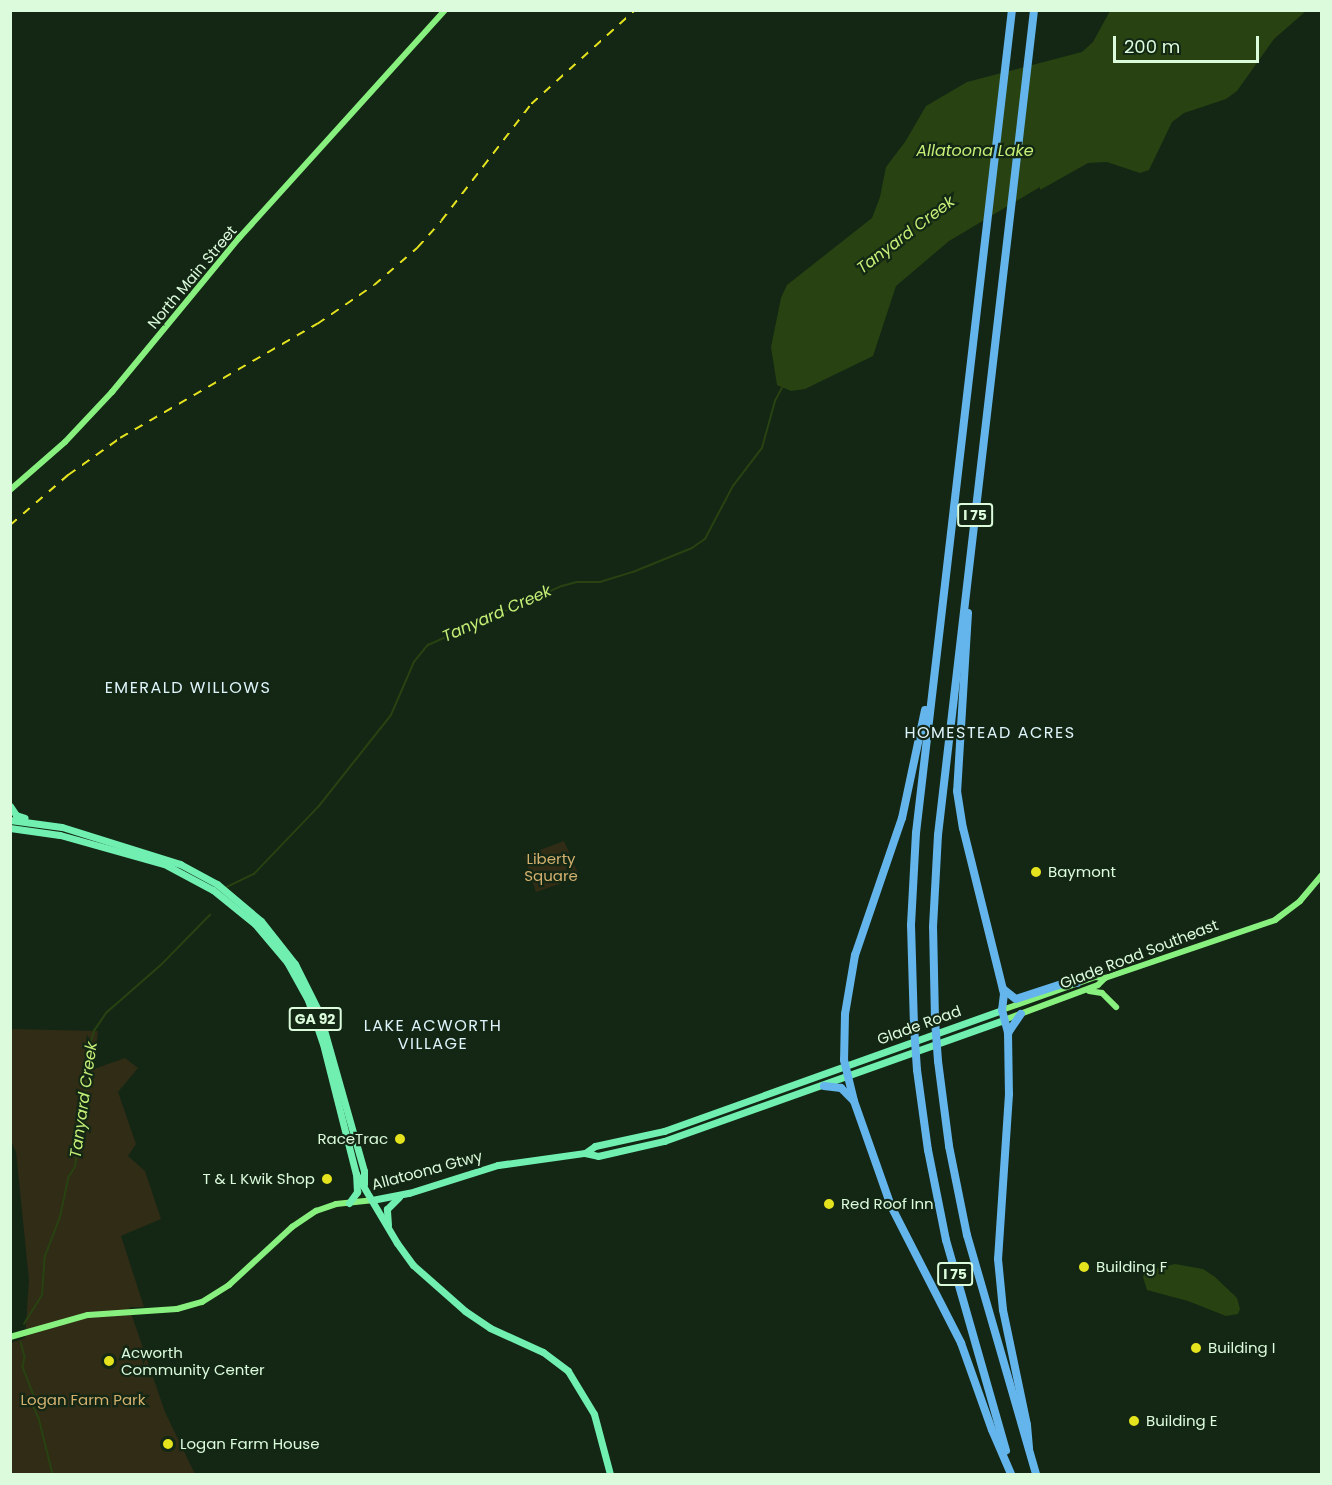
<!DOCTYPE html>
<html>
<head>
<meta charset="utf-8">
<style>
	body { margin:0 }
	#map { position:relative; width:1332px; height:1485px; overflow:hidden; background:#132714; font-family:Poppins,sans-serif }
	div>[style] { position:absolute }
	[style*='--x'] { left:calc(var(--x)*1px); top:calc(var(--y)*1px); width:calc(var(--w)*1px); rotate:calc(var(--a)*1deg) }
	.green>* { inset:0; background:#302c16 }
	.water>* { inset:0; background:#284211 }
	.stream>* { height:1.5px; margin:-0.75px; padding:0 0.75px; transform-origin:0.75px; border-radius:0.75px; background:#284211 }
	.secondary>* { height:6px; margin:-3px; padding:0 3px; transform-origin:3px; border-radius:3px; background:#88f07e }
	.primary>* { height:7px; margin:-3.5px; padding:0 3.5px; transform-origin:3.5px; border-radius:3.5px; background:#70efb1 }
	.highway>* { height:8px; margin:-4px; padding:0 4px; transform-origin:4px; border-radius:4px; background:#65b5ed }
	.rail>* { height:1.5px; margin-top:-0.75px; transform-origin:0; background:repeating-linear-gradient(90deg,#e5e31e 0 9px,transparent 0 17px) }
	.highway-bridge>* { height:8px; margin:-4px; padding:0 4px; transform-origin:4px; border-radius:4px; background:#65b5ed }
	.dots>* { width:16px; height:16px; translate:-50% -50%; box-sizing:border-box; border:3px solid #132714; border-radius:50% }
	span { translate:-50% -50%; white-space:nowrap; text-align:center; line-height:1.15; -webkit-text-stroke:4.5px #132714; paint-order:stroke }
	.shield-label span { padding:2px 4px; background:#132714; border:2px solid; border-radius:4px; -webkit-text-stroke-width:0 }
	.shield-label { font-size:14px; color:#dcfbdc; font-weight:700 }
	.street-label { font-size:15px; color:#dcfbdc }
	.park-label { font-size:15px; color:#d4b06f }
	.poi-label { font-size:15px; color:#dcfbdc }
	.left { translate:0 -50%; text-align:left }
	.right { translate:-100% -50%; text-align:right }
	.water-label { font-size:16px; color:#c5ef76; font-style:italic }
	.neighbourhood-label { font-size:16px; color:#def4fb; letter-spacing:1.5px }
	.frame { position:absolute; inset:0; border:12px solid #dcfbdc; pointer-events:none }
	.scale { position:absolute; left:1113px; top:36px; width:146px; height:27px; box-sizing:border-box; border:3px solid #dcfbdc; border-top:0; padding-left:8px; font-size:18px; line-height:21px; white-space:nowrap; color:#dcfbdc; -webkit-text-stroke:4px #132714; paint-order:stroke }
</style>
</head>
<body>
<div id="map">
	<div class="green">
		<div style="clip-path:polygon(564px 841px,578px 873px,577px 878px,536px 892px,524px 856px)"></div>
		<div style="clip-path:polygon(11px 1029px,98px 1031px,94px 1069px,125px 1058px,138px 1068px,118px 1092px,136px 1144px,128px 1156px,145px 1171px,161px 1219px,121px 1236px,144px 1307px,129px 1307px,165px 1412px,195px 1474px,11px 1474px,11px 1343px,25px 1338px,29px 1280px,16px 1152px,11px 1141px)"></div>
	</div>
	<div class="water">
		<div style="clip-path:polygon(1110px 11px,1306px 11px,1274px 39px,1237px 91px,1226px 99px,1184px 113px,1172px 122px,1149px 170px,1140px 173px,1107px 162px,1088px 163px,1040px 190px,1040px 187px,949px 241px,896px 286px,873px 356px,805px 389px,791px 391px,777px 385px,771px 347px,781px 298px,787px 285px,872px 218px,880px 197px,886px 167px,905px 142px,926px 106px,967px 82px,1082px 52px,1093px 42px)"></div>
		<div style="clip-path:polygon(1175px 1264px,1203px 1269px,1215px 1277px,1237px 1298px,1240px 1309px,1238px 1314px,1226px 1316px,1188px 1301px,1147px 1290px,1143px 1277px,1145px 1271px)"></div>
	</div>
	<div class="stream">
		<div style="--x:227;--y:887;--w:30;--a:-26"></div>
		<div style="--x:254;--y:874;--w:94;--a:-46.3"></div>
		<div style="--x:319;--y:806;--w:116;--a:-51.6"></div>
		<div style="--x:391;--y:715;--w:58;--a:-66.5"></div>
		<div style="--x:414;--y:662;--w:22;--a:-51"></div>
		<div style="--x:428;--y:645;--w:146;--a:-23.8"></div>
		<div style="--x:562;--y:586;--w:16;--a:-15"></div>
		<div style="--x:577;--y:582;--w:23;--a:0"></div>
		<div style="--x:600;--y:582;--w:34;--a:-17"></div>
		<div style="--x:633;--y:572;--w:64;--a:-22.1"></div>
		<div style="--x:692;--y:548;--w:16;--a:-35"></div>
		<div style="--x:705;--y:539;--w:60;--a:-62.2"></div>
		<div style="--x:733;--y:486;--w:48;--a:-52.7"></div>
		<div style="--x:762;--y:448;--w:49;--a:-74.5"></div>
		<div style="--x:775;--y:401;--w:17;--a:-62"></div>
		<div style="--x:24;--y:1324;--w:34;--a:-58"></div>
		<div style="--x:42;--y:1295;--w:39;--a:-86"></div>
		<div style="--x:45;--y:1256;--w:42;--a:-69"></div>
		<div style="--x:60;--y:1217;--w:40;--a:-78"></div>
		<div style="--x:68;--y:1178;--w:13;--a:-58"></div>
		<div style="--x:75;--y:1167;--w:80;--a:-82.1"></div>
		<div style="--x:86;--y:1088;--w:36;--a:-87"></div>
		<div style="--x:88;--y:1052;--w:22;--a:-74"></div>
		<div style="--x:94;--y:1031;--w:22;--a:-56"></div>
		<div style="--x:106;--y:1013;--w:73;--a:-41.1"></div>
		<div style="--x:161;--y:965;--w:70;--a:-45.6"></div>
		<div style="--x:21;--y:1342;--w:16;--a:75"></div>
		<div style="--x:25;--y:1357;--w:10;--a:101"></div>
		<div style="--x:23;--y:1367;--w:30;--a:69"></div>
		<div style="--x:34;--y:1395;--w:12;--a:90"></div>
		<div style="--x:34;--y:1407;--w:12;--a:66"></div>
		<div style="--x:39;--y:1418;--w:58;--a:76"></div>
	</div>
	<div class="secondary">
		<div style="--x:10;--y:490;--w:73;--a:-41.1"></div>
		<div style="--x:65;--y:442;--w:69;--a:-46.8"></div>
		<div style="--x:112;--y:392;--w:200;--a:-50.5"></div>
		<div style="--x:239;--y:238;--w:307;--a:-47.9"></div>
		<div style="--x:1089;--y:991;--w:13;--a:9"></div>
		<div style="--x:1102;--y:993;--w:20;--a:45"></div>
		<div style="--x:1002;--y:1010;--w:99;--a:-19.5"></div>
		<div style="--x:1095;--y:977;--w:10;--a:6"></div>
		<div style="--x:1004;--y:1020;--w:100;--a:-20.4"></div>
		<div style="--x:1098;--y:985;--w:10;--a:-45"></div>
		<div style="--x:1105;--y:978;--w:180;--a:-18.8"></div>
		<div style="--x:1275;--y:920;--w:31;--a:-37"></div>
		<div style="--x:1300;--y:901;--w:34;--a:-50"></div>
		<div style="--x:10;--y:1337;--w:81;--a:-15.8"></div>
		<div style="--x:88;--y:1315;--w:89;--a:-3.9"></div>
		<div style="--x:177;--y:1309;--w:26;--a:-16"></div>
		<div style="--x:202;--y:1302;--w:32;--a:-32"></div>
		<div style="--x:229;--y:1285;--w:86;--a:-42.6"></div>
		<div style="--x:292;--y:1227;--w:29;--a:-34"></div>
		<div style="--x:316;--y:1211;--w:21;--a:-19"></div>
		<div style="--x:336;--y:1204;--w:36;--a:-6"></div>
	</div>
	<div class="primary">
		<div style="--x:10;--y:806;--w:11;--a:56"></div>
		<div style="--x:16;--y:815;--w:9;--a:18"></div>
		<div style="--x:10;--y:820;--w:52;--a:7.7"></div>
		<div style="--x:62;--y:827;--w:124;--a:17.4"></div>
		<div style="--x:180;--y:864;--w:42;--a:28.4"></div>
		<div style="--x:217;--y:884;--w:57;--a:40.1"></div>
		<div style="--x:261;--y:921;--w:55;--a:51.7"></div>
		<div style="--x:295;--y:964;--w:54;--a:63.4"></div>
		<div style="--x:319;--y:1012;--w:165;--a:74.2"></div>
		<div style="--x:364;--y:1171;--w:13;--a:90"></div>
		<div style="--x:10;--y:828;--w:50;--a:8"></div>
		<div style="--x:60;--y:835;--w:108;--a:15.6"></div>
		<div style="--x:164;--y:864;--w:55;--a:28"></div>
		<div style="--x:213;--y:890;--w:54;--a:39"></div>
		<div style="--x:255;--y:924;--w:50;--a:49.9"></div>
		<div style="--x:287;--y:962;--w:43;--a:61.1"></div>
		<div style="--x:308;--y:1000;--w:46;--a:71.2"></div>
		<div style="--x:323;--y:1044;--w:134;--a:75.8"></div>
		<div style="--x:356;--y:1174;--w:80;--a:59.3"></div>
		<div style="--x:397;--y:1243;--w:27;--a:54"></div>
		<div style="--x:413;--y:1265;--w:69;--a:41.5"></div>
		<div style="--x:465;--y:1311;--w:30;--a:34"></div>
		<div style="--x:490;--y:1328;--w:58;--a:24.4"></div>
		<div style="--x:543;--y:1352;--w:31;--a:37"></div>
		<div style="--x:568;--y:1371;--w:50;--a:58.8"></div>
		<div style="--x:594;--y:1414;--w:62;--a:75.1"></div>
		<div style="--x:585;--y:1153;--w:12;--a:-35"></div>
		<div style="--x:595;--y:1146;--w:71;--a:-12.3"></div>
		<div style="--x:664;--y:1131;--w:359;--a:-19.7"></div>
		<div style="--x:372;--y:1200;--w:38;--a:-11"></div>
		<div style="--x:409;--y:1193;--w:93;--a:-17.5"></div>
		<div style="--x:498;--y:1165;--w:88;--a:-7.9"></div>
		<div style="--x:585;--y:1153;--w:13;--a:13"></div>
		<div style="--x:598;--y:1156;--w:68;--a:-12.8"></div>
		<div style="--x:664;--y:1141;--w:361;--a:-19.6"></div>
		<div style="--x:349;--y:1203;--w:14;--a:-54"></div>
		<div style="--x:357;--y:1192;--w:18;--a:-93"></div>
		<div style="--x:388;--y:1225;--w:16;--a:-94"></div>
		<div style="--x:387;--y:1209;--w:17;--a:-45"></div>
	</div>
	<div class="highway">
		<div style="--x:968;--y:613;--w:178;--a:93.5"></div>
		<div style="--x:957;--y:791;--w:37;--a:81"></div>
		<div style="--x:963;--y:828;--w:171;--a:76.1"></div>
		<div style="--x:1004;--y:994;--w:16;--a:97"></div>
		<div style="--x:1002;--y:1010;--w:24;--a:75"></div>
		<div style="--x:1008;--y:1033;--w:61;--a:89.1"></div>
		<div style="--x:1009;--y:1094;--w:165;--a:93.8"></div>
		<div style="--x:998;--y:1259;--w:51;--a:84.4"></div>
		<div style="--x:1003;--y:1310;--w:117;--a:78.2"></div>
		<div style="--x:1027;--y:1425;--w:23;--a:85"></div>
		<div style="--x:925;--y:710;--w:110;--a:102"></div>
		<div style="--x:902;--y:818;--w:145;--a:108.9"></div>
		<div style="--x:855;--y:955;--w:60;--a:99.6"></div>
		<div style="--x:845;--y:1014;--w:46;--a:91.2"></div>
		<div style="--x:844;--y:1060;--w:42;--a:76.3"></div>
		<div style="--x:854;--y:1101;--w:111;--a:70.6"></div>
		<div style="--x:891;--y:1206;--w:154;--a:62.9"></div>
		<div style="--x:961;--y:1343;--w:92;--a:70.4"></div>
		<div style="--x:992;--y:1430;--w:48;--a:66.6"></div>
		<div style="--x:1003;--y:989;--w:16;--a:38"></div>
		<div style="--x:1016;--y:999;--w:52;--a:-18.1"></div>
		<div style="--x:1065;--y:983;--w:12;--a:0"></div>
		<div style="--x:935;--y:1020;--w:93;--a:-91.2"></div>
		<div style="--x:933;--y:927;--w:92;--a:-86.9"></div>
		<div style="--x:938;--y:835;--w:831;--a:-83.36"></div>
		<div style="--x:914;--y:1026;--w:101;--a:-91.7"></div>
		<div style="--x:911;--y:925;--w:92;--a:-86.9"></div>
		<div style="--x:916;--y:833;--w:829;--a:-83.35"></div>
		<div style="--x:1008;--y:1033;--w:23;--a:-56"></div>
		<div style="--x:938;--y:1061;--w:86;--a:82.6"></div>
		<div style="--x:949;--y:1146;--w:91;--a:78.6"></div>
		<div style="--x:967;--y:1235;--w:249;--a:73.9"></div>
		<div style="--x:917;--y:1070;--w:81;--a:82.2"></div>
		<div style="--x:928;--y:1150;--w:92;--a:78.7"></div>
		<div style="--x:946;--y:1240;--w:219;--a:74.1"></div>
		<div style="--x:824;--y:1086;--w:17;--a:7"></div>
		<div style="--x:841;--y:1088;--w:18;--a:45"></div>
	</div>
	<div class="rail">
		<div style="--x:10;--y:525;--w:77;--a:-40.8"></div>
		<div style="--x:68;--y:475;--w:64;--a:-35.4"></div>
		<div style="--x:120;--y:438;--w:228;--a:-30.1"></div>
		<div style="--x:317;--y:324;--w:69;--a:-34.4"></div>
		<div style="--x:374;--y:285;--w:57;--a:-40.7"></div>
		<div style="--x:417;--y:248;--w:36;--a:-48"></div>
		<div style="--x:441;--y:221;--w:148;--a:-52.4"></div>
		<div style="--x:531;--y:104;--w:140;--a:-42.1"></div>
	</div>
	<div class="highway-bridge">
		<div style="--x:935;--y:1020;--w:41;--a:85.8"></div>
		<div style="--x:914;--y:1026;--w:44;--a:86.1"></div>
	</div>
	<div class="dots">
		<div style="left:1036px;top:872px;background:#e5e31e"></div>
		<div style="left:400px;top:1139px;background:#e5e31e"></div>
		<div style="left:327px;top:1179px;background:#e5e31e"></div>
		<div style="left:829px;top:1204px;background:#e5e31e"></div>
		<div style="left:1084px;top:1267px;background:#e5e31e"></div>
		<div style="left:1196px;top:1348px;background:#e5e31e"></div>
		<div style="left:109px;top:1361px;background:#e5e31e"></div>
		<div style="left:1134px;top:1421px;background:#e5e31e"></div>
		<div style="left:168px;top:1444px;background:#e5e31e"></div>
	</div>
	<div class="shield-label">
		<span style="left:975px;top:515px">I 75</span>
		<span style="left:315px;top:1019px">GA 92</span>
		<span style="left:955px;top:1274px">I 75</span>
	</div>
	<div class="street-label">
		<span style="left:192px;top:277px;rotate:-50deg">North Main Street</span>
		<span style="left:1139px;top:954px;rotate:-21deg">Glade Road Southeast</span>
		<span style="left:919px;top:1025px;rotate:-20deg">Glade Road</span>
		<span style="left:427px;top:1170px;rotate:-15deg">Allatoona Gtwy</span>
	</div>
	<div class="park-label">
		<span style="left:551px;top:867px">Liberty<br>Square</span>
		<span style="left:83px;top:1400px">Logan Farm Park</span>
	</div>
	<div class="poi-label">
		<span class="left" style="left:1048px;top:872px">Baymont</span>
		<span class="right" style="left:388px;top:1139px">RaceTrac</span>
		<span class="right" style="left:315px;top:1179px">T &amp; L Kwik Shop</span>
		<span class="left" style="left:841px;top:1204px">Red Roof Inn</span>
		<span class="left" style="left:1096px;top:1267px">Building F</span>
		<span class="left" style="left:1208px;top:1348px">Building I</span>
		<span class="left" style="left:121px;top:1361px">Acworth<br>Community Center</span>
		<span class="left" style="left:1146px;top:1421px">Building E</span>
		<span class="left" style="left:180px;top:1444px">Logan Farm House</span>
	</div>
	<div class="water-label">
		<span style="left:975px;top:151px">Allatoona Lake</span>
		<span style="left:906px;top:235px;rotate:-37deg">Tanyard Creek</span>
		<span style="left:497px;top:614px;rotate:-24deg">Tanyard Creek</span>
		<span style="left:84px;top:1100px;rotate:-82deg">Tanyard Creek</span>
	</div>
	<div class="neighbourhood-label">
		<span style="left:188px;top:688px">EMERALD WILLOWS</span>
		<span style="left:990px;top:733px">HOMESTEAD ACRES</span>
		<span style="left:433px;top:1035px">LAKE ACWORTH<br>VILLAGE</span>
	</div>
	<div class="frame"></div>
	<div class="scale">200 m</div>
</div>
</body>
</html>
